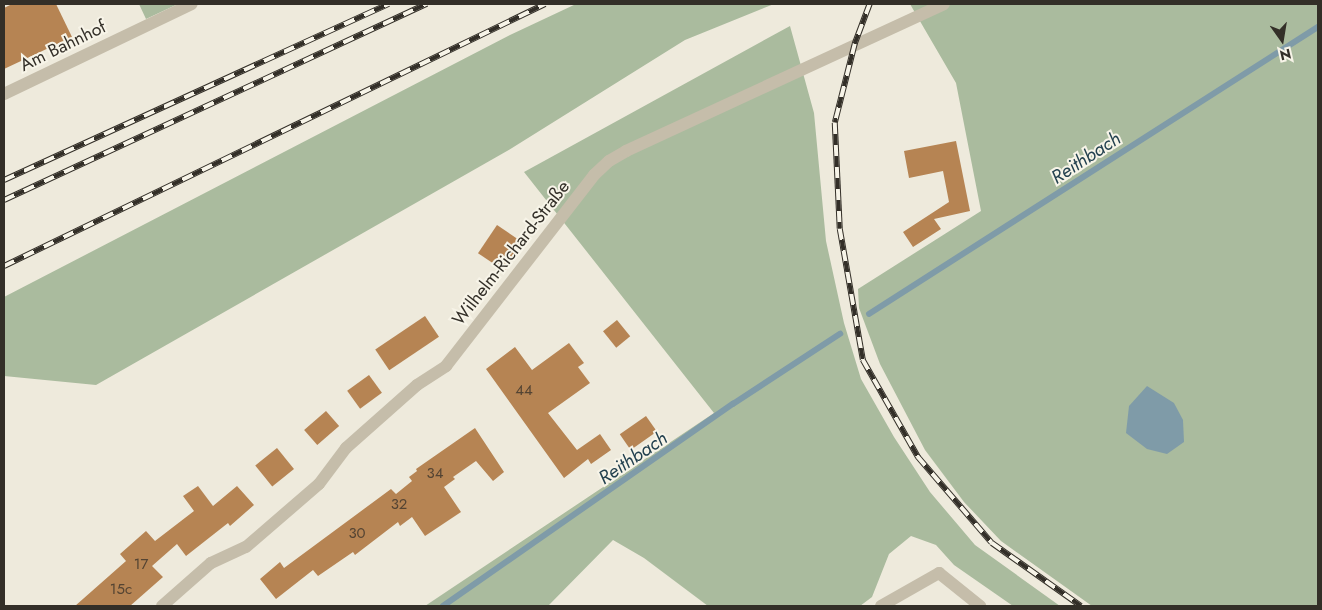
<!DOCTYPE html>
<html>
<head>
<meta charset="utf-8">
<style>
	body { margin:0 }
	#map { position:relative; width:1322px; height:610px; overflow:hidden; background:#eeeadc; font-family:Jost,sans-serif }
	div>[style] { position:absolute }
	[style*='--x'] { left:calc(var(--x)*1px); top:calc(var(--y)*1px); width:calc(var(--w)*1px); rotate:calc(var(--a)*1deg) }
	.green>* { inset:0; background:#aabb9e }
	.water>* { inset:0; background:#7f9ba8 }
	.stream>* { height:5.5px; margin:-2.75px; padding:0 2.75px; transform-origin:2.75px; border-radius:2.75px; background:#7f9ba8 }
	.building>* { inset:0; background:#b68453; transform-origin:0 0 }
	.minor>* { height:12px; margin:-6px; padding:0 6px; transform-origin:6px; border-radius:6px; background:#c5bdaa }
	.rail>* { height:5.5px; margin-top:-2.75px; transform-origin:0; background:repeating-linear-gradient(90deg,#f7f4e8 0 11px,#332f28 0 22px); box-sizing:border-box; border-block:1px solid #332f28 }
	span { translate:-50% -50%; white-space:nowrap; text-align:center; line-height:1.15; -webkit-text-stroke:4px #f7f4e8; paint-order:stroke }
	.number-label { font-size:15px; color:#544433 }
	.number-label span { -webkit-text-stroke-width:0 }
	.street-label { font-size:18px; color:#332f28 }
	.water-label { font-size:19px; color:#23414f; font-style:italic }
	.frame { position:absolute; inset:0; border:5px solid #332f28; pointer-events:none }
	.north { position:absolute; left:1257px; top:15px; width:50px; height:50px; -webkit-text-stroke:4px #f7f4e8; paint-order:stroke; rotate:167deg; font-size:14px; font-weight:700; line-height:20px; text-align:center; color:#332f28 }
	.north::after { content:''; display:block; margin:auto; width:18px; height:22px; background:#332f28; clip-path:polygon(50% 0,100% 100%,50% 72%,0 100%) }
</style>
</head>
<body>
<div id="map">
	<div class="green">
		<div style="clip-path:polygon(139px 4px,178px 4px,146px 19px)"></div>
		<div style="clip-path:polygon(576px 4px,774px 4px,685px 40px,507px 151px,96px 385px,4px 376px,4px 297px,510px 35px)"></div>
		<div style="clip-path:polygon(910px 4px,1318px 4px,1318px 606px,1092px 606px,1001px 541px,964px 502px,925px 450px,880px 364px,859px 308px,858px 289px,981px 211px,956px 83px)"></div>
		<div style="clip-path:polygon(790px 26px,814px 113px,826px 241px,844px 323px,861px 379px,894px 437px,930px 492px,975px 545px,1060px 606px,1013px 606px,954px 565px,936px 545px,911px 536px,889px 554px,872px 597px,860px 606px,708px 606px,644px 558px,613px 540px,548px 606px,425px 606px,714px 413px,524px 172px)"></div>
	</div>
	<div class="water">
		<div style="clip-path:polygon(1147px 386px,1174px 403px,1183px 420px,1184px 442px,1167px 454px,1147px 449px,1126px 433px,1129px 406px)"></div>
	</div>
	<div class="stream">
		<div style="--x:869;--y:314;--w:533;--a:-32.59"></div>
		<div style="--x:443;--y:606;--w:353;--a:-34.9"></div>
		<div style="--x:733;--y:404;--w:128;--a:-33.2"></div>
	</div>
	<div class="building">
		<div style="clip-path:polygon(12px 4px,56px 4px,72px 37px,4px 69px,4px 8px)"></div>
		<div style="clip-path:polygon(956px 141px,970px 211px,934px 219px,941px 229px,913px 247px,903px 232px,949px 202px,943px 171px,909px 178px,904px 151px)"></div>
		<div style="left:497px;top:225px;width:32px;height:34px;rotate:34deg"></div>
		<div style="left:425px;top:316px;width:25px;height:60px;rotate:56deg"></div>
		<div style="left:617px;top:320px;width:21px;height:18px;rotate:51deg"></div>
		<div style="clip-path:polygon(569px 343px,584px 363px,578px 367px,590px 383px,548px 413px,577px 450px,600px 434px,611px 450px,591px 464px,588px 459px,564px 478px,486px 369px,515px 347px,532px 370px)"></div>
		<div style="left:369px;top:375px;width:22px;height:27px;rotate:54deg"></div>
		<div style="left:326px;top:411px;width:20px;height:29px;rotate:49deg"></div>
		<div style="left:646px;top:416px;width:19px;height:32px;rotate:55deg"></div>
		<div style="clip-path:polygon(475px 428px,504px 472px,493px 481px,476px 461px,453px 477px,455px 479px,444px 487px,461px 512px,425px 536px,412px 517px,400px 526px,398px 522px,355px 555px,353px 552px,318px 576px,313px 570px,276px 599px,260px 579px,280px 562px,284px 568px,391px 489px,396px 494px,412px 481px,409px 477px,417px 471px,416px 469px)"></div>
		<div style="left:277px;top:448px;width:27px;height:28px;rotate:51deg"></div>
		<div style="clip-path:polygon(198px 486px,213px 506px,237px 486px,254px 505px,230px 526px,228px 523px,186px 556px,177px 544px,152px 566px,163px 577px,130px 606px,75px 606px,126px 561px,120px 554px,146px 531px,155px 541px,194px 511px,183px 496px)"></div>
	</div>
	<div class="minor">
		<div style="--x:4;--y:94;--w:208;--a:-25.6"></div>
		<div style="--x:162;--y:606;--w:65;--a:-41.3"></div>
		<div style="--x:211;--y:563;--w:38;--a:-25"></div>
		<div style="--x:246;--y:547;--w:96;--a:-40.8"></div>
		<div style="--x:319;--y:484;--w:45;--a:-53.1"></div>
		<div style="--x:346;--y:448;--w:95;--a:-41.6"></div>
		<div style="--x:417;--y:385;--w:35;--a:-33"></div>
		<div style="--x:446;--y:366;--w:242;--a:-52.2"></div>
		<div style="--x:594;--y:175;--w:21;--a:-43"></div>
		<div style="--x:609;--y:161;--w:20;--a:-30"></div>
		<div style="--x:626;--y:151;--w:350;--a:-24.8"></div>
		<div style="--x:881;--y:606;--w:67;--a:-29.6"></div>
		<div style="--x:939;--y:573;--w:53;--a:38.8"></div>
	</div>
	<div class="rail">
		<div style="--x:870;--y:4;--w:43;--a:110.6"></div>
		<div style="--x:855;--y:44;--w:81;--a:104.2"></div>
		<div style="--x:835;--y:123;--w:106;--a:87.3"></div>
		<div style="--x:840;--y:229;--w:133;--a:80"></div>
		<div style="--x:863;--y:360;--w:112;--a:60.4"></div>
		<div style="--x:918;--y:457;--w:113;--a:49.3"></div>
		<div style="--x:992;--y:543;--w:109;--a:35.3"></div>
		<div style="--x:4;--y:180;--w:423;--a:-24.6"></div>
		<div style="--x:4;--y:200;--w:466;--a:-24.9"></div>
		<div style="--x:4;--y:266;--w:601;--a:-25.84"></div>
	</div>
	<div class="number-label">
		<span style="left:524px;top:391px">44</span>
		<span style="left:435px;top:474px">34</span>
		<span style="left:399px;top:505px">32</span>
		<span style="left:357px;top:534px">30</span>
		<span style="left:141px;top:565px">17</span>
		<span style="left:121px;top:590px">15c</span>
	</div>
	<div class="street-label">
		<span style="left:63px;top:46px;rotate:-26deg">Am Bahnhof</span>
		<span style="left:511px;top:253px;rotate:-52deg">Wilhelm-Richard-Straße</span>
	</div>
	<div class="water-label">
		<span style="left:1086px;top:158px;rotate:-33deg">Reithbach</span>
		<span style="left:633px;top:458px;rotate:-34deg">Reithbach</span>
	</div>
	<div class="frame"></div>
	<div class="north">N</div>
</div>
</body>
</html>
